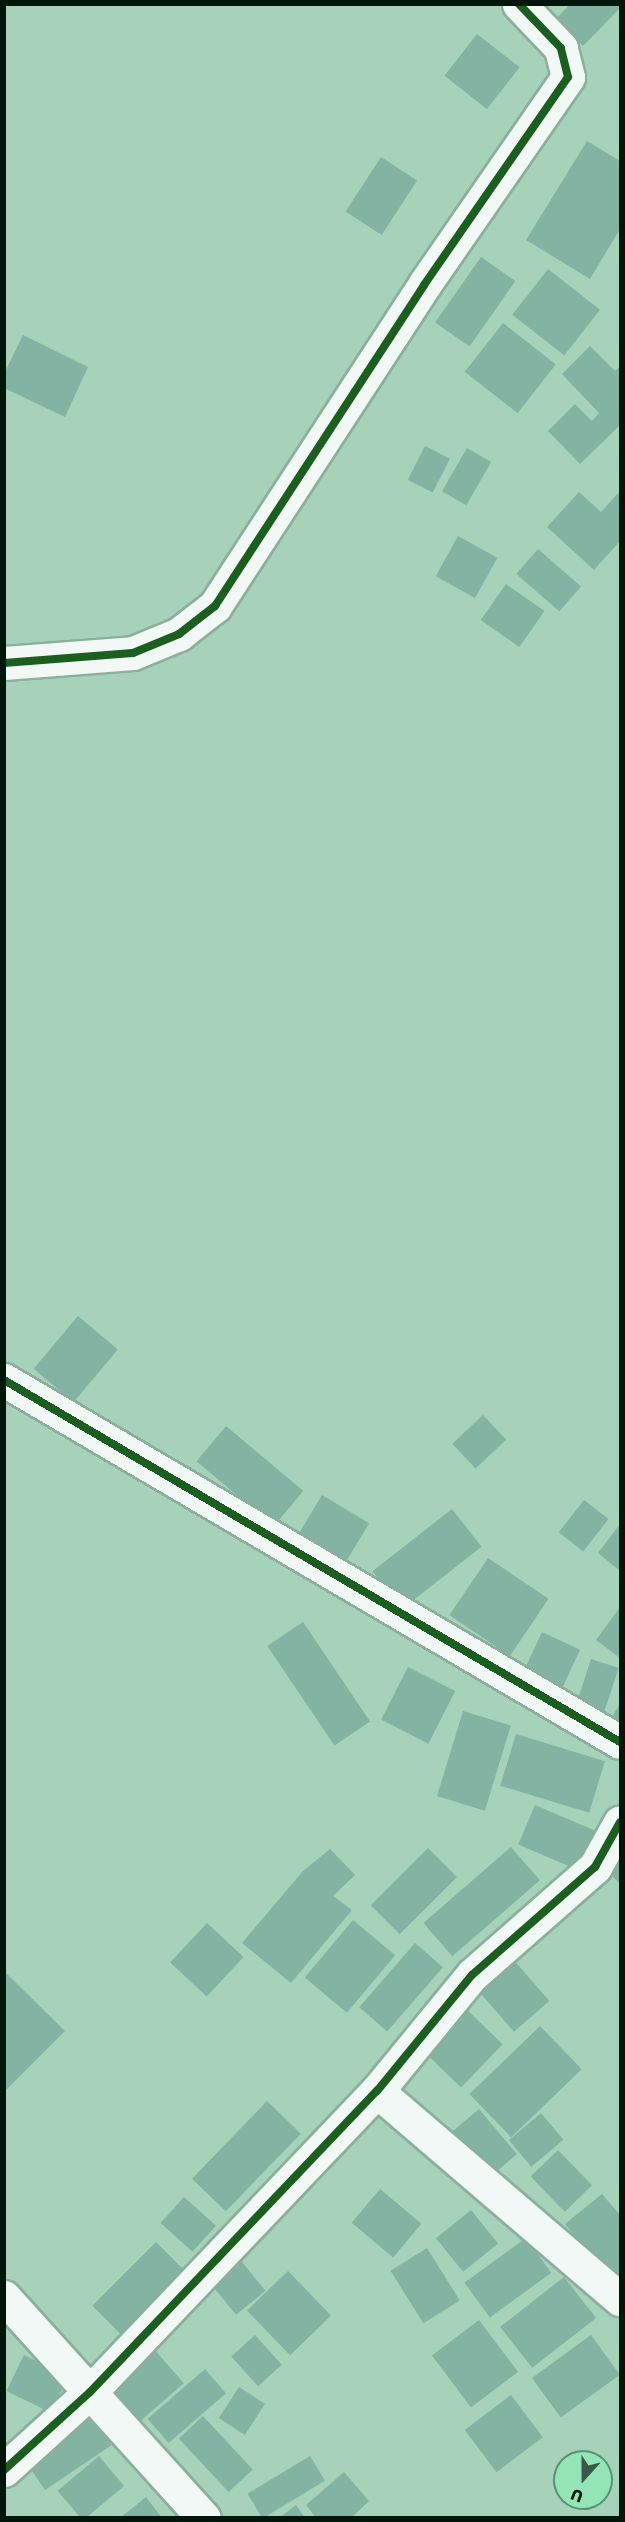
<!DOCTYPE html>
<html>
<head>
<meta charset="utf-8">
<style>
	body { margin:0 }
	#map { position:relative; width:625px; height:2522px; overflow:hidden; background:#a6d2ba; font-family:Poppins,sans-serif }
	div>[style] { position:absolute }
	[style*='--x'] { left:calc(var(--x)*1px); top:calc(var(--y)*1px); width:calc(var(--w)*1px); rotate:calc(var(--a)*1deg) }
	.building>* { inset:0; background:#82b3a3; transform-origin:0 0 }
	.roads { filter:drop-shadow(2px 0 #8baf9c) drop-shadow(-2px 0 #8baf9c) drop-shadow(0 2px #8baf9c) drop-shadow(0 -2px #8baf9c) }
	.minor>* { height:33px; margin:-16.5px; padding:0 16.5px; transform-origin:16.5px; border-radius:16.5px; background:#f2f8f5 }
	.cycleway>* { height:8px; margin:-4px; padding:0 4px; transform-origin:4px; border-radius:4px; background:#1b5e20 }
	span { translate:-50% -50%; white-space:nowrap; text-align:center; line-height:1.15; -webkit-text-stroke:4.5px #93e5b8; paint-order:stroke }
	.frame { position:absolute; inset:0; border:6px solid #00160a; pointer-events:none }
	.north { position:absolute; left:553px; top:2450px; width:60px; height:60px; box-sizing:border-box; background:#93e5b8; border:2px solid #589272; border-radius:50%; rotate:201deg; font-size:16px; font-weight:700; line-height:24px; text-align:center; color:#00160a }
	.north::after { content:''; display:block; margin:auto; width:21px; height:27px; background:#3a5848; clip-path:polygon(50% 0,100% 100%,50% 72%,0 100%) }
</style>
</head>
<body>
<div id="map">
	<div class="building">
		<div style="clip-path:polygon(570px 4px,620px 4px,620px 8px,583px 46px,555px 20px)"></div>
		<div style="left:477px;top:34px;width:54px;height:53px;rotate:38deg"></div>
		<div style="clip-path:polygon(587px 141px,620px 161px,620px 229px,590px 279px,526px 240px)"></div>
		<div style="left:381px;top:157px;width:43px;height:65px;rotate:33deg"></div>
		<div style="left:481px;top:257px;width:42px;height:80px;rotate:35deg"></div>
		<div style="left:548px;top:269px;width:66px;height:58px;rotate:38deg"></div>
		<div style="left:503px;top:323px;width:67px;height:62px;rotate:38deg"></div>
		<div style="clip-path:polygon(23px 335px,88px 367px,65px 417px,4px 388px,4px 374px)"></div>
		<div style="clip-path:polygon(590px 346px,615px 371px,620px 366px,620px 425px,580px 464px,548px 431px,575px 404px,592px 421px,599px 413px,562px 374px)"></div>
		<div style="left:425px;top:446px;width:28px;height:38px;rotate:27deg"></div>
		<div style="left:467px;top:448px;width:28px;height:50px;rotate:30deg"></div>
		<div style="clip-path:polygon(620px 491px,620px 541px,594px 570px,547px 527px,579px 492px,601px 512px)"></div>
		<div style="left:458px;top:536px;width:45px;height:46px;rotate:29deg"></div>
		<div style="left:538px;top:549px;width:57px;height:33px;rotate:41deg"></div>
		<div style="left:506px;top:584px;width:47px;height:44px;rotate:35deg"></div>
		<div style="left:78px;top:1316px;width:52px;height:69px;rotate:40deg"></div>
		<div style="left:483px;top:1415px;width:34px;height:42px;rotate:47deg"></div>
		<div style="left:226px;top:1426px;width:101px;height:46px;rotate:40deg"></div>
		<div style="left:322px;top:1495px;width:55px;height:47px;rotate:31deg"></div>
		<div style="left:584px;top:1500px;width:31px;height:41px;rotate:38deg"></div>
		<div style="left:452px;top:1509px;width:48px;height:101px;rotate:52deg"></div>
		<div style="clip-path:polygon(620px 1524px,620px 1571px,598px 1553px)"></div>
		<div style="left:488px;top:1558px;width:73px;height:69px;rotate:34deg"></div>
		<div style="clip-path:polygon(620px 1607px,620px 1658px,596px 1640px)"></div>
		<div style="left:303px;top:1622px;width:120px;height:43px;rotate:56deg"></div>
		<div style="left:542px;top:1632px;width:42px;height:44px;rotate:25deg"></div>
		<div style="left:591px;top:1659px;width:29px;height:48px;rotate:18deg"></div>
		<div style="left:408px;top:1667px;width:53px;height:59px;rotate:27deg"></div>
		<div style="clip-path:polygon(620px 1704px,620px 1721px,613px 1715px)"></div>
		<div style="left:463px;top:1711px;width:50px;height:89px;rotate:17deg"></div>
		<div style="left:516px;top:1734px;width:93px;height:54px;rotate:17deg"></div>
		<div style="left:535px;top:1805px;width:65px;height:43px;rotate:23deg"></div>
		<div style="left:511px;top:1847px;width:44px;height:116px;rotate:49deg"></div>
		<div style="left:428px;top:1848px;width:41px;height:81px;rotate:45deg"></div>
		<div style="clip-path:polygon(330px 1849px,355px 1875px,333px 1896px,352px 1910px,291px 1983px,242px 1943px,303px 1871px)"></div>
		<div style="clip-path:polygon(620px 1851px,620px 1884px,604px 1867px)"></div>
		<div style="left:353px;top:1920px;width:55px;height:75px;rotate:40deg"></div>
		<div style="left:207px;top:1923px;width:50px;height:54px;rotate:43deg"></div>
		<div style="left:415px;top:1943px;width:37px;height:85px;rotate:41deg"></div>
		<div style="left:512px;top:1958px;width:57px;height:47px;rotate:49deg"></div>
		<div style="clip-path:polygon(4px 1971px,65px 2031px,4px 2092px)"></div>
		<div style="left:461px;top:2004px;width:58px;height:60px;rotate:44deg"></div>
		<div style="left:540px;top:2026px;width:60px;height:98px;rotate:46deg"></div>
		<div style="left:267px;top:2101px;width:47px;height:108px;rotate:44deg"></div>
		<div style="left:479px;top:2109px;width:59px;height:40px;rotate:50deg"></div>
		<div style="left:541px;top:2113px;width:35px;height:42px;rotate:50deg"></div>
		<div style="left:558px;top:2150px;width:49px;height:38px;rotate:46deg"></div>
		<div style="left:380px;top:2189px;width:54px;height:44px;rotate:40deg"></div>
		<div style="clip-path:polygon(602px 2194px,620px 2215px,620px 2291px,565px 2224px)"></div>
		<div style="left:184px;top:2197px;width:43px;height:35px;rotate:42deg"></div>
		<div style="left:471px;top:2210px;width:43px;height:45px;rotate:51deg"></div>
		<div style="left:526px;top:2238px;width:43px;height:76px;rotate:54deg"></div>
		<div style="left:156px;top:2242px;width:40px;height:90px;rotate:45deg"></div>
		<div style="left:427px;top:2248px;width:62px;height:43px;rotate:58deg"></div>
		<div style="left:234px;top:2252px;width:50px;height:38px;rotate:51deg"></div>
		<div style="left:288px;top:2271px;width:62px;height:57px;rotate:46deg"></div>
		<div style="left:564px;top:2277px;width:52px;height:81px;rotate:52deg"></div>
		<div style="left:479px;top:2320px;width:65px;height:59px;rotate:53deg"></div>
		<div style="left:255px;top:2335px;width:40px;height:32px;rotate:48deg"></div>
		<div style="left:591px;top:2335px;width:49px;height:73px;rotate:54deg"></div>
		<div style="left:147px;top:2341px;width:56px;height:59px;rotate:49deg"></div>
		<div style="left:24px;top:2355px;width:49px;height:40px;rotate:26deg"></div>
		<div style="left:205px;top:2369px;width:32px;height:76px;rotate:49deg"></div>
		<div style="left:239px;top:2387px;width:31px;height:37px;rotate:33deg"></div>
		<div style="left:511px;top:2395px;width:53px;height:58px;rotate:53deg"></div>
		<div style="left:89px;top:2412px;width:40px;height:80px;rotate:56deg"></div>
		<div style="left:203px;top:2416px;width:73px;height:33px;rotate:47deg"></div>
		<div style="left:99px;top:2456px;width:39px;height:54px;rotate:50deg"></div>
		<div style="left:310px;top:2456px;width:29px;height:73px;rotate:59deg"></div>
		<div style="clip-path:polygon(344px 2472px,369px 2501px,351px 2518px,316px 2518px,306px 2505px)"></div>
		<div style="clip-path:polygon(146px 2497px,162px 2518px,120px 2518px)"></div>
		<div style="clip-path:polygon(296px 2505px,305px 2518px,279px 2518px)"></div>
	</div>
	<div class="roads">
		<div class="minor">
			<div style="--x:4;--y:663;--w:129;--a:-4.4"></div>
			<div style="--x:133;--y:653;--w:50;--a:-22.4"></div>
			<div style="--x:179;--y:634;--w:46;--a:-37.9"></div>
			<div style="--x:215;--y:606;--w:383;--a:-56.9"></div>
			<div style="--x:424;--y:285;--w:253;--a:-55.3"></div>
			<div style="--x:568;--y:77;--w:30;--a:-104"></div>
			<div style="--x:561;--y:48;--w:61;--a:-133.7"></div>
			<div style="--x:4;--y:1380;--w:714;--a:30.44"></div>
			<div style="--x:377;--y:2091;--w:320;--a:40.6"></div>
			<div style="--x:4;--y:2297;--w:298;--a:47.9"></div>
			<div style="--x:4;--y:2470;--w:116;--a:-42.2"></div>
			<div style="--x:90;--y:2392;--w:416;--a:-46.4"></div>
			<div style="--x:377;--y:2091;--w:150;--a:-50.7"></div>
			<div style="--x:472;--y:1975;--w:164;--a:-41.3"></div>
			<div style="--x:595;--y:1867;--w:51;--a:-60.9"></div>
		</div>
	</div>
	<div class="cycleway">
		<div style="--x:4;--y:663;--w:129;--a:-4.4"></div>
		<div style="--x:133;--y:653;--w:50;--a:-22.4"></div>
		<div style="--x:179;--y:634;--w:46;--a:-37.9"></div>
		<div style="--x:215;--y:606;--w:383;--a:-56.9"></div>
		<div style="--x:424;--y:285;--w:253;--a:-55.3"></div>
		<div style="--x:568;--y:77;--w:30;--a:-104"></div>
		<div style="--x:561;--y:48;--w:61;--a:-133.7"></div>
		<div style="--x:4;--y:1380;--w:714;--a:30.44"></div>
		<div style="--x:4;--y:2470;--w:116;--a:-42.2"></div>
		<div style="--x:90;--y:2392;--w:416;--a:-46.4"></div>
		<div style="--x:377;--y:2091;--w:150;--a:-50.7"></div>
		<div style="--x:472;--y:1975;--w:164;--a:-41.3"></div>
		<div style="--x:595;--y:1867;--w:51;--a:-60.9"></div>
	</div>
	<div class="frame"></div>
	<div class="north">U</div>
</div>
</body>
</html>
